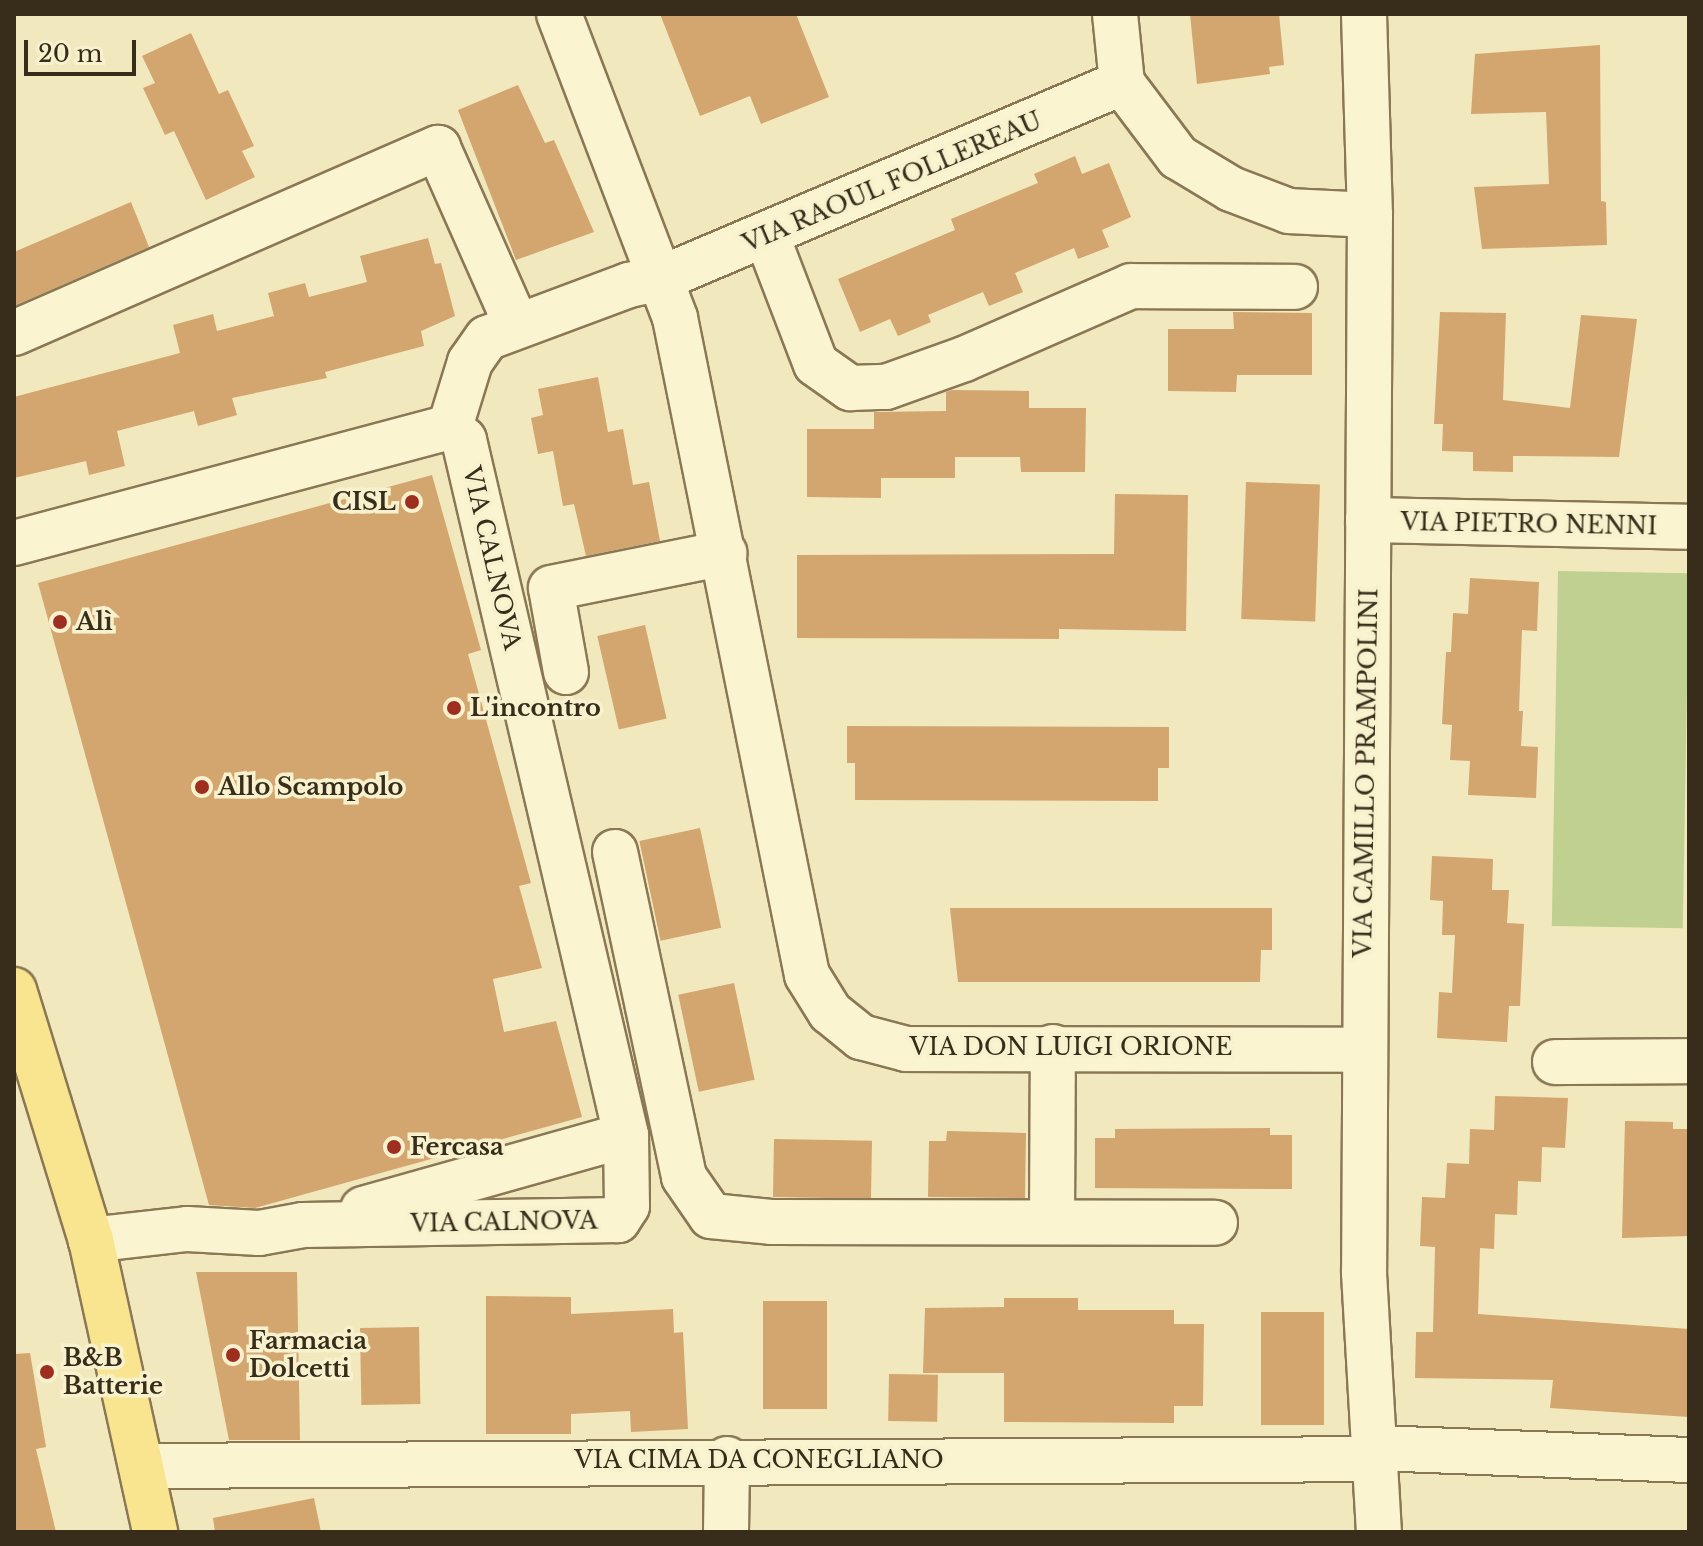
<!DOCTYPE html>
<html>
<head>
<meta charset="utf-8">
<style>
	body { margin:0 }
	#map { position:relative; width:1703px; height:1546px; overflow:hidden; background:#f1e8bd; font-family:"Libre Baskerville",serif }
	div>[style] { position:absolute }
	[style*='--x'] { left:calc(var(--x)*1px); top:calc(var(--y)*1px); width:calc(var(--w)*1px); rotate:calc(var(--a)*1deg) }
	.green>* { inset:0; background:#c0d090; transform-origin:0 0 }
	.building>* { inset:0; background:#d3a56f; transform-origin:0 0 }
	.roads { filter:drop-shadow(2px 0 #8a7855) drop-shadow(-2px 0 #8a7855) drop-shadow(0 2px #8a7855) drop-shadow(0 -2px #8a7855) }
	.minor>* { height:44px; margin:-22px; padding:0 22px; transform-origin:22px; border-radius:22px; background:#fbf4d0 }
	.major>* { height:44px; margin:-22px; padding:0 22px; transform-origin:22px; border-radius:22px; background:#f9e590 }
	.dots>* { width:22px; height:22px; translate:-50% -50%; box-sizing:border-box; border:4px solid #f8f1cd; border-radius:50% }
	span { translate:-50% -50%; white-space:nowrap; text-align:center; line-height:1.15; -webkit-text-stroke:7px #f8f1cd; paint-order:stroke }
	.street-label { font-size:24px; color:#382d1b }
	.poi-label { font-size:24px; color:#382d1b; font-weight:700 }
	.right { translate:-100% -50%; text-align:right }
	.left { translate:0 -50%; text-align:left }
	.frame { position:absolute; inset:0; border:16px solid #382d1b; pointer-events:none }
	.scale { position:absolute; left:24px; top:40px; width:112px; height:36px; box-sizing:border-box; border:4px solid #382d1b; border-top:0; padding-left:10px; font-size:24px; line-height:28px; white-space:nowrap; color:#382d1b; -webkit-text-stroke:6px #f8f1cd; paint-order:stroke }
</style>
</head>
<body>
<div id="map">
	<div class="green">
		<div style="left:1558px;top:571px;width:131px;height:355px;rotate:1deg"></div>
	</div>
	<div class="building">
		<div style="clip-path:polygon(660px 14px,796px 14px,829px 97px,761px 124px,750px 96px,700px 116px)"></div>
		<div style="clip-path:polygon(1190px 14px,1279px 14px,1284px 65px,1269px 67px,1270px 74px,1197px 84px)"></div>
		<div style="clip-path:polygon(191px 33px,219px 94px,228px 90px,254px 146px,242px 151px,255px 177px,206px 200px,174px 131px,165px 135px,143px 88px,155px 83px,142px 56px)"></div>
		<div style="clip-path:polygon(1600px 45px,1601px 201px,1606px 202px,1607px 245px,1482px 249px,1474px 187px,1549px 184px,1546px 112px,1471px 114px,1475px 54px)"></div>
		<div style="clip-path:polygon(518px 85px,545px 143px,554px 140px,594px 232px,516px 260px,458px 110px)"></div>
		<div style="clip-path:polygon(1075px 156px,1082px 174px,1109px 163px,1131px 217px,1102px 230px,1109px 247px,1078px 259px,1074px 248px,1015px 273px,1023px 292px,989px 306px,983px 292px,928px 315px,931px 322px,898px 336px,890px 319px,860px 332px,838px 279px,955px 230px,951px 219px,1038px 183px,1034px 174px)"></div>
		<div style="clip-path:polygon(131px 202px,149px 247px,14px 306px,14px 252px)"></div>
		<div style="clip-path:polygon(428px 238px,435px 264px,441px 263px,455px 316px,421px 331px,424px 346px,325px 372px,327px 378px,232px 398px,237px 415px,198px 426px,194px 411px,117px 431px,125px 466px,89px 475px,86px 461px,14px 478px,14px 397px,180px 353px,173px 325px,213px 314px,217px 331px,274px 316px,268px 293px,305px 283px,309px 297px,367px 282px,360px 256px)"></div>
		<div style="clip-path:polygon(1233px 312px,1312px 313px,1312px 375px,1237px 375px,1236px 392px,1168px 391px,1168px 329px,1234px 329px)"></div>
		<div style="clip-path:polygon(1440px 312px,1506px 313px,1503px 400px,1570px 408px,1581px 315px,1637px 319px,1619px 457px,1513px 456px,1513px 472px,1473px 471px,1473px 452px,1442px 451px,1443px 424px,1434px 424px)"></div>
		<div style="clip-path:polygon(598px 377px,608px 432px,623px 429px,633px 485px,649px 482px,660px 541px,586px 556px,574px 504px,563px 506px,553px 451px,538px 454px,531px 418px,543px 415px,538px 389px)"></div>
		<div style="clip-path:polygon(952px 390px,1029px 391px,1029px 408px,1086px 408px,1085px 472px,1021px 472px,1020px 457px,955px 457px,955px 478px,881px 478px,881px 498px,807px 497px,807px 429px,874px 429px,874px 412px,946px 411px,946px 392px)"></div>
		<div style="clip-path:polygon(432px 475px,481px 650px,468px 654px,531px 883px,519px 886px,542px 968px,493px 979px,504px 1032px,556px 1021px,582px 1117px,255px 1208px,209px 1205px,38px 583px)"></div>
		<div style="left:1246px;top:482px;width:74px;height:137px;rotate:2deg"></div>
		<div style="clip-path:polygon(1115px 494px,1188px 495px,1186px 631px,1059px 629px,1059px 639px,797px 638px,797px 555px,1114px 554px)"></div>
		<div style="clip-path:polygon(1470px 578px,1539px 582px,1537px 631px,1522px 630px,1519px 711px,1523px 711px,1521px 746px,1538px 747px,1536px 798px,1468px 795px,1470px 761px,1450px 760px,1452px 725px,1442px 724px,1446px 652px,1451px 652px,1453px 613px,1468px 614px)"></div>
		<div style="left:645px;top:625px;width:96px;height:49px;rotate:77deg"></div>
		<div style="clip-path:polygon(847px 726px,1169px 727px,1169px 768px,1158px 768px,1158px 801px,855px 800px,855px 763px,847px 763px)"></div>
		<div style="left:700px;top:828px;width:102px;height:62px;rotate:78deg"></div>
		<div style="clip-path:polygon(1432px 856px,1493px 859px,1492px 890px,1509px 890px,1507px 923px,1524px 924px,1520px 1006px,1509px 1006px,1507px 1042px,1437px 1038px,1439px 992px,1452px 993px,1455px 935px,1442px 935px,1443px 901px,1430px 900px)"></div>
		<div style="clip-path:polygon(950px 908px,1272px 908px,1272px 950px,1261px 950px,1260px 982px,958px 982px)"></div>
		<div style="left:734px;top:983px;width:99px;height:57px;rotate:78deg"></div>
		<div style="clip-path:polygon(1495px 1096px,1568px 1098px,1565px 1148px,1542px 1147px,1541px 1182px,1518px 1181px,1517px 1215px,1495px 1214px,1494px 1249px,1480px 1248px,1478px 1314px,1689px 1329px,1689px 1417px,1550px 1408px,1553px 1380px,1415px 1378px,1416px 1332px,1433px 1332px,1435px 1247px,1420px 1246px,1422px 1197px,1445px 1198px,1447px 1163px,1469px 1164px,1470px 1129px,1494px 1130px)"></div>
		<div style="clip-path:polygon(1625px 1121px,1673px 1122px,1673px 1129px,1689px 1129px,1689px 1236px,1622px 1238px)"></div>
		<div style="clip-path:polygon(1270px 1128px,1270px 1135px,1292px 1135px,1292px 1189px,1095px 1188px,1095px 1138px,1115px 1138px,1115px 1129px)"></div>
		<div style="clip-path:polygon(947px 1131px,1026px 1133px,1025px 1198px,928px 1197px,929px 1141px,946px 1141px)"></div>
		<div style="left:774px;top:1139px;width:98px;height:58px;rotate:1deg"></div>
		<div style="clip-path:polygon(196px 1272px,297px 1272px,300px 1440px,229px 1440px)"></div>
		<div style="clip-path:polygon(486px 1296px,571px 1297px,571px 1314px,673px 1309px,674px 1333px,683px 1332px,688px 1429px,631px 1432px,630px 1411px,571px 1414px,571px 1434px,486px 1434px)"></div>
		<div style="clip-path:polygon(1004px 1298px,1078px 1298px,1078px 1310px,1174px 1310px,1174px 1324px,1204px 1324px,1203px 1406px,1174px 1406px,1174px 1423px,1004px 1422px,1004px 1373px,923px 1373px,925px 1308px,1004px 1307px)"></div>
		<div style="left:763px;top:1301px;width:64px;height:108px"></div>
		<div style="left:1261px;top:1312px;width:63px;height:113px"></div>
		<div style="left:419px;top:1327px;width:77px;height:59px;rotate:89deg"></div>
		<div style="clip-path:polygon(30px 1353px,46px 1447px,36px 1449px,56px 1532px,14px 1532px,14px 1354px)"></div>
		<div style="left:889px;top:1374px;width:49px;height:47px;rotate:1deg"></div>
		<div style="clip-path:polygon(314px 1498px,321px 1532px,215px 1532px,213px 1518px)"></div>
	</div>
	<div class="roads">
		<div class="minor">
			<div style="--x:559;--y:14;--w:325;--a:69.1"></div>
			<div style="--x:675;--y:318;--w:670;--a:78.64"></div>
			<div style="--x:807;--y:975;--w:44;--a:58.1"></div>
			<div style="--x:830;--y:1012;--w:40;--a:39"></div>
			<div style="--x:861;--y:1037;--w:47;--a:14.9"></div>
			<div style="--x:906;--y:1049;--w:457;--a:0.1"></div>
			<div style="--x:1115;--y:14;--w:69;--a:84.2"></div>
			<div style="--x:1122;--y:83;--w:93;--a:52.9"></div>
			<div style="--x:1178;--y:157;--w:62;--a:31.1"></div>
			<div style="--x:1231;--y:189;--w:62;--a:20.8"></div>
			<div style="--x:1289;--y:211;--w:81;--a:2.8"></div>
			<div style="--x:1364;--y:14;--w:201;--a:88.3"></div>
			<div style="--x:1370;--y:215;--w:1058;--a:90.32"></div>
			<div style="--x:1364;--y:1273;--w:259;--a:86.7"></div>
			<div style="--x:766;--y:234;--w:139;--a:69"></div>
			<div style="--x:816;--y:364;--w:42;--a:35.2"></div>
			<div style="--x:850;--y:388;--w:36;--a:-2"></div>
			<div style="--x:886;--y:387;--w:83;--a:-19.7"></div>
			<div style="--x:964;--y:359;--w:182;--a:-23.6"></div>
			<div style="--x:1131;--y:286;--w:164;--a:0.3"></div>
			<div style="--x:14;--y:333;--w:463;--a:-23.6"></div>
			<div style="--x:438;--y:148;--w:195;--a:66.1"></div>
			<div style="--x:450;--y:427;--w:68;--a:-72.9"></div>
			<div style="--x:470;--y:362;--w:29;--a:-55"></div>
			<div style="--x:487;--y:338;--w:152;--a:-20.5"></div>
			<div style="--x:629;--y:285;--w:34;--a:-12"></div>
			<div style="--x:662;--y:278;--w:500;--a:-23"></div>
			<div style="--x:1368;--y:520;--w:321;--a:1.2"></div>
			<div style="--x:14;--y:543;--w:451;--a:-14.9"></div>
			<div style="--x:450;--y:427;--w:19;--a:43"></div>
			<div style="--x:464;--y:440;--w:714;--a:76.88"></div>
			<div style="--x:626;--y:1135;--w:71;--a:89.2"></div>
			<div style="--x:627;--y:1206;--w:17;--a:123"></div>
			<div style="--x:618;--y:1220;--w:315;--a:179.1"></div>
			<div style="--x:303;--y:1225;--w:45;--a:169.7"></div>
			<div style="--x:259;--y:1233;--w:72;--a:-176.8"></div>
			<div style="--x:187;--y:1229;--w:97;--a:173.5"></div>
			<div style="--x:566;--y:672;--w:85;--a:-100.1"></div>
			<div style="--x:551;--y:588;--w:177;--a:-11.4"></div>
			<div style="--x:615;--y:852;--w:332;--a:78"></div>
			<div style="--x:684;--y:1177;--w:47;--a:55.3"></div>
			<div style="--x:711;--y:1216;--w:60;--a:5.7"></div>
			<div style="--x:771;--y:1222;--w:444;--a:0.1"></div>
			<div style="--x:1555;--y:1062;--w:134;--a:-0.4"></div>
			<div style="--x:363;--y:1209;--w:273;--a:-15.7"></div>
			<div style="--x:1052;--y:1220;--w:173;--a:-89.7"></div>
			<div style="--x:1376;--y:1448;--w:313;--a:2.2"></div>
			<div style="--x:141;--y:1466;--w:1235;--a:-0.32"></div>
			<div style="--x:726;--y:1532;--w:73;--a:-89.2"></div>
		</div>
		<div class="major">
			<div style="--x:14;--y:990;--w:262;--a:72.9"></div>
			<div style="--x:91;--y:1240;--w:299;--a:77.6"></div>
		</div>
	</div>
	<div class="dots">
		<div style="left:412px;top:502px;background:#9e2f20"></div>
		<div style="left:60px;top:622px;background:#9e2f20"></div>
		<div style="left:454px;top:708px;background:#9e2f20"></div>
		<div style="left:202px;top:787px;background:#9e2f20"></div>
		<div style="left:394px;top:1147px;background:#9e2f20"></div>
		<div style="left:233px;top:1355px;background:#9e2f20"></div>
		<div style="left:47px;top:1372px;background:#9e2f20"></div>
	</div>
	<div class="street-label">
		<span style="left:892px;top:182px;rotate:-23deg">VIA RAOUL FOLLEREAU</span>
		<span style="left:1529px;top:524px;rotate:1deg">VIA PIETRO NENNI</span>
		<span style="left:492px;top:558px;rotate:77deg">VIA CALNOVA</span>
		<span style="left:1366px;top:773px;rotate:-89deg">VIA CAMILLO PRAMPOLINI</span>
		<span style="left:1071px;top:1047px">VIA DON LUIGI ORIONE</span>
		<span style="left:504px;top:1222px;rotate:-1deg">VIA CALNOVA</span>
		<span style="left:759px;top:1460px">VIA CIMA DA CONEGLIANO</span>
	</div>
	<div class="poi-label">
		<span class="right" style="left:396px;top:502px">CISL</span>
		<span class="left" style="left:76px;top:622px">Alì</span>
		<span class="left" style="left:470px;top:708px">L'incontro</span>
		<span class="left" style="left:218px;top:787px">Allo Scampolo</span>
		<span class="left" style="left:410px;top:1147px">Fercasa</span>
		<span class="left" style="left:249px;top:1355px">Farmacia<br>Dolcetti</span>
		<span class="left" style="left:63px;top:1372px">B&amp;B<br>Batterie</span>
	</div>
	<div class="frame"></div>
	<div class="scale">20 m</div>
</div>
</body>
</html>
